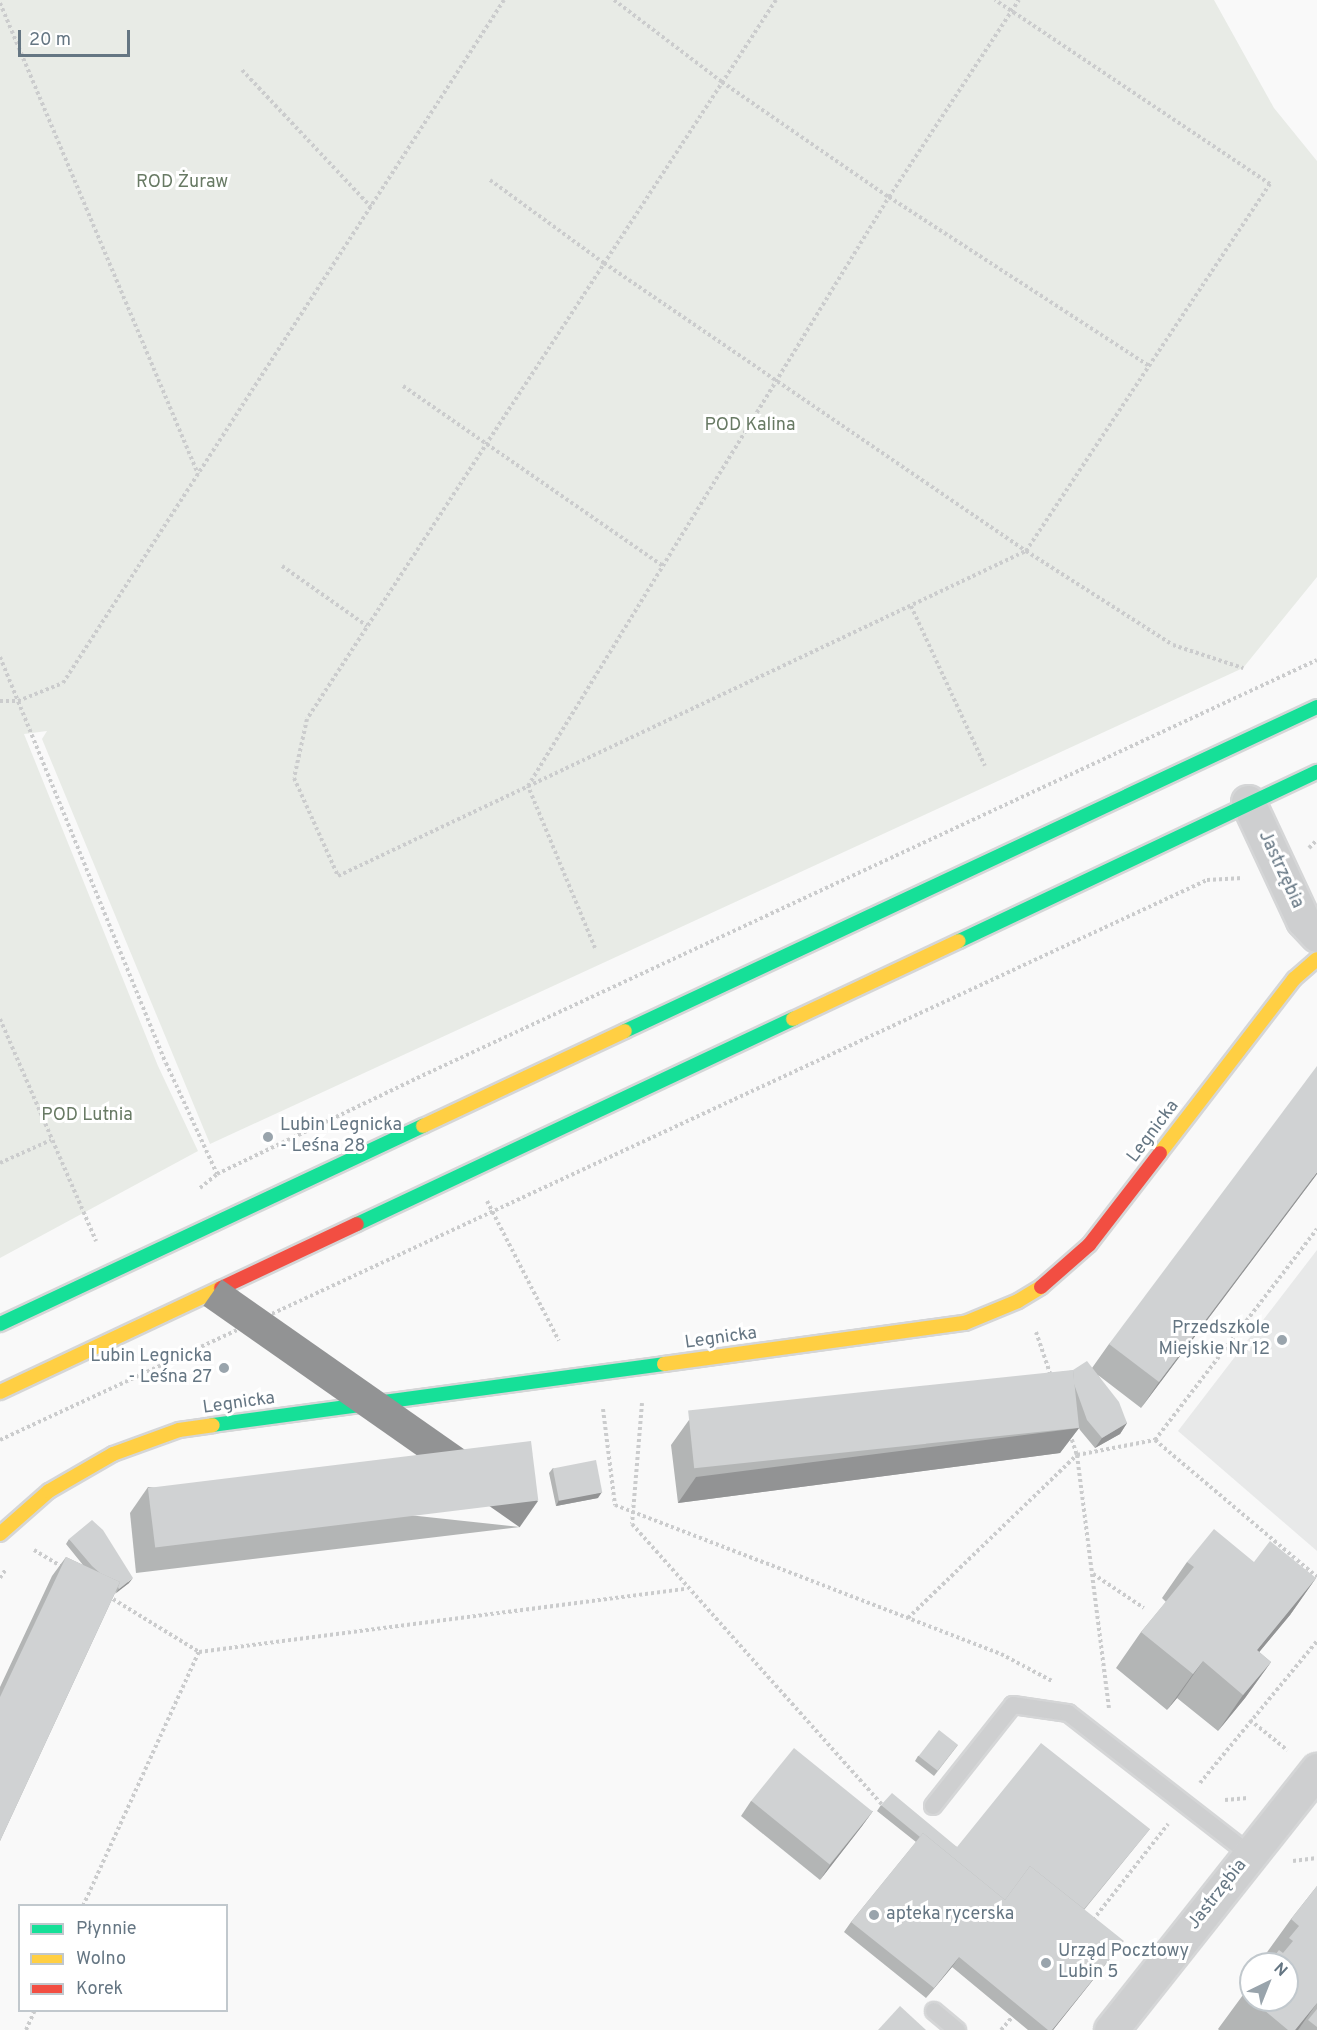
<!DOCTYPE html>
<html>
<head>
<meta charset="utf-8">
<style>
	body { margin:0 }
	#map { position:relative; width:1317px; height:2030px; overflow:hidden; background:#f9f9f9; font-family:Overpass,sans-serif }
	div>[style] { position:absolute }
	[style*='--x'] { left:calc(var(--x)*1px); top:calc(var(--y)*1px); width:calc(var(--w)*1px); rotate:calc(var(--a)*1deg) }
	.built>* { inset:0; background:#e8e9e9 }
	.green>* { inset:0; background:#e8ebe6 }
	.path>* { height:4px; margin-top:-2px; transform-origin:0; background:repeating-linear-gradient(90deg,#cbcccd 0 3px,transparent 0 6px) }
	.roads { filter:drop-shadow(2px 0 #d5d6d7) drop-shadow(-2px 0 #d5d6d7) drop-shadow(0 2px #d5d6d7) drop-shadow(0 -2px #d5d6d7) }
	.lane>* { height:16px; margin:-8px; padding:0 8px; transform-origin:8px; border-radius:8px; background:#cecfd0 }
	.street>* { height:33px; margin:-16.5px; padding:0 16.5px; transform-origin:16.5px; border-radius:16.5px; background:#cecfd0 }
	.fast>* { height:14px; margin:-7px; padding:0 7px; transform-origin:7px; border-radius:7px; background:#16e098 }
	.slow>* { height:14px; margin:-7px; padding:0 7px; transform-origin:7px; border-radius:7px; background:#ffcf43 }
	.jam>* { height:14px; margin:-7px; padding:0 7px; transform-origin:7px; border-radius:7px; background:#f24e42 }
	.wall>* { inset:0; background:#b3b5b5 }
	.shaded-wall>* { inset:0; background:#929394; transform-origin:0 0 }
	.building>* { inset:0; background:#d0d2d3; transform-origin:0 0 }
	.dots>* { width:16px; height:16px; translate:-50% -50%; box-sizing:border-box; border:3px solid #fff; border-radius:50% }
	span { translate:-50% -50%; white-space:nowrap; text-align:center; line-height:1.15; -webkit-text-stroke:6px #fff; paint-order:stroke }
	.park-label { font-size:18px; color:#687a64 }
	.street-label { font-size:18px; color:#657683 }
	.poi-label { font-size:18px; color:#657683 }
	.left { translate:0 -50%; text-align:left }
	.right { translate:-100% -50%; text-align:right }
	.legend { position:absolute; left:18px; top:1904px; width:210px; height:108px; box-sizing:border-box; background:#fff; border:2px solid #c1c8cd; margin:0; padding:8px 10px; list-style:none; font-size:18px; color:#657683 }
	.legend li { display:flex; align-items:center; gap:12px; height:30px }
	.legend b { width:30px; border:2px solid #c1c8cd }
	.north { position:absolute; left:1239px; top:1952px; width:60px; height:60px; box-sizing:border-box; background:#fff; border:2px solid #c1c8cd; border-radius:50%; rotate:43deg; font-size:16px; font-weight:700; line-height:24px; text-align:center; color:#657683 }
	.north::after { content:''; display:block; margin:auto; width:21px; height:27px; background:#99a4ac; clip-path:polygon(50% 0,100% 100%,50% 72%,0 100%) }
	.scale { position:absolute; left:18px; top:30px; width:112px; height:27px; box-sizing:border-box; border:3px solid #657683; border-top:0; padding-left:8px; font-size:18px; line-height:21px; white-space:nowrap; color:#657683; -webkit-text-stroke:4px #fff; paint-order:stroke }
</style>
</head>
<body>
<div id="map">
	<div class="built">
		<div style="clip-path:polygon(1317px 1250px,1317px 1551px,1178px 1431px)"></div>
	</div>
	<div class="green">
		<div style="clip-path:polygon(0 0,1214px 0,1274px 108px,1317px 161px,1317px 577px,1243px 668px,210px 1144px,42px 739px,47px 731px,24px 734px,158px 1066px,198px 1151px,0 1258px)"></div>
	</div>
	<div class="path">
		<div style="--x:614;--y:0;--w:136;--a:37.2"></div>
		<div style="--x:722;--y:82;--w:203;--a:34.6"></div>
		<div style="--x:889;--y:197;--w:310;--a:33"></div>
		<div style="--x:776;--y:0;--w:858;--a:123.12"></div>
		<div style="--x:307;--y:719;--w:60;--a:102.4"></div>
		<div style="--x:294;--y:778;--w:107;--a:65.8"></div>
		<div style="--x:338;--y:876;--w:761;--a:-25.29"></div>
		<div style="--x:1026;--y:551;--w:441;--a:-56.4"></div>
		<div style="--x:1270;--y:184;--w:331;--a:-146.2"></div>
		<div style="--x:0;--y:3;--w:511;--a:67.2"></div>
		<div style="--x:242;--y:70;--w:188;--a:46.7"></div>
		<div style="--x:490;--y:180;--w:141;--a:36.1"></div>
		<div style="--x:604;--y:263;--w:511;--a:34.31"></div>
		<div style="--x:1026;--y:551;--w:174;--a:32.6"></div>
		<div style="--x:1173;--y:645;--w:74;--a:18.2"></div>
		<div style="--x:403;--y:386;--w:316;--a:34.7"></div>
		<div style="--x:282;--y:566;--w:104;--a:35.2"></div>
		<div style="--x:911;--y:606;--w:176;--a:65.2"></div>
		<div style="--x:0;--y:657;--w:439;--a:67.8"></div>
		<div style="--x:166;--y:1063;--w:122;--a:65.3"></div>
		<div style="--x:0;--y:701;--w:18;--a:0"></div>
		<div style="--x:18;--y:701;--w:48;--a:-21.8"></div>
		<div style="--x:63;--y:683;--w:813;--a:-57.15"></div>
		<div style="--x:1309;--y:848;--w:11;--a:-45"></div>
		<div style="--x:595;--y:948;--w:175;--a:-112.5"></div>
		<div style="--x:528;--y:786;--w:691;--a:-58.5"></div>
		<div style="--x:889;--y:197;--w:236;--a:-56.6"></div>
		<div style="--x:0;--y:1019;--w:242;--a:66.6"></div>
		<div style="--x:0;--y:1163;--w:56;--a:-24.3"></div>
		<div style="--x:200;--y:1188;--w:22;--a:-39"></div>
		<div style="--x:217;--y:1174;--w:234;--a:-25.6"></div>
		<div style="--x:428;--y:1073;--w:980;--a:-24.92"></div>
		<div style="--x:487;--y:1201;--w:157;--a:62.8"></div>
		<div style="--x:1036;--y:1332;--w:46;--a:71.2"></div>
		<div style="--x:642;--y:1403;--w:121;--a:94.7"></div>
		<div style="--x:632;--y:1524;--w:376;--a:48.3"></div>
		<div style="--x:603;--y:1409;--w:97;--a:82.9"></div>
		<div style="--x:615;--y:1505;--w:414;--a:21.1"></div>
		<div style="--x:1001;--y:1654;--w:58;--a:27.9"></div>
		<div style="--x:1070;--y:1434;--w:22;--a:72"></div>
		<div style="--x:1077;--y:1455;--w:255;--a:82.8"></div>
		<div style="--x:0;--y:1440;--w:1331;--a:-24.89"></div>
		<div style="--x:1207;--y:880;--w:36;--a:-3"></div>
		<div style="--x:1155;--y:1440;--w:212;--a:40.2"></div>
		<div style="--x:34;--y:1550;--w:35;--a:31"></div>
		<div style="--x:1093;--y:1574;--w:61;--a:33.7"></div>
		<div style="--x:0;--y:1578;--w:11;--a:-56"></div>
		<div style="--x:108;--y:1596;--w:107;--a:31.6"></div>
		<div style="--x:908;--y:1618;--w:235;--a:-44"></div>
		<div style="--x:1077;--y:1455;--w:79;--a:-10.9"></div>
		<div style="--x:1155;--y:1440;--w:266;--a:-52.5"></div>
		<div style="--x:1250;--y:1720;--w:48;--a:39"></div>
		<div style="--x:1200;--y:1783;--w:184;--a:-50.5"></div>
		<div style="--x:1225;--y:1800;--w:23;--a:-5"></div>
		<div style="--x:1293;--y:1861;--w:24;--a:-7"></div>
		<div style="--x:83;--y:1906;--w:279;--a:-65.5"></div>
		<div style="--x:199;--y:1652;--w:492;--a:-7.4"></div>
		<div style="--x:1093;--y:1920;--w:122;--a:-52"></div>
		<div style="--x:26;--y:2030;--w:22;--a:-66"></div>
		<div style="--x:1001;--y:2030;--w:18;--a:-49"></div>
	</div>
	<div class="roads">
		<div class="lane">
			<div style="--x:933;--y:1806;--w:129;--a:-51.6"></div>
			<div style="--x:1013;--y:1705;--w:56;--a:8.3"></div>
			<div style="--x:1068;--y:1713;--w:229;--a:37.9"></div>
			<div style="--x:934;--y:2011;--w:30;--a:40"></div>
		</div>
		<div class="street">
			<div style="--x:1248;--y:802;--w:130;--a:65"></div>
			<div style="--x:1303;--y:920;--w:21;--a:47"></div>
			<div style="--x:1111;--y:2030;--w:332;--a:-51.6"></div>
		</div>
		<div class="fast">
			<div style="--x:959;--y:941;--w:396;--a:-25.3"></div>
			<div style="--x:625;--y:1031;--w:764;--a:-25.09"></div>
			<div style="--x:357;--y:1224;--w:482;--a:-25.2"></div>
			<div style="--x:0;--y:1324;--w:467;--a:-25.1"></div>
			<div style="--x:213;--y:1425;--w:455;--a:-7.7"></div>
		</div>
		<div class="slow">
			<div style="--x:793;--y:1019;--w:183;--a:-25.2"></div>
			<div style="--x:423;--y:1126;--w:223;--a:-25.2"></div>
			<div style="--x:1160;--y:1153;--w:220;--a:-52.4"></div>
			<div style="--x:1294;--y:979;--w:30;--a:-41"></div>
			<div style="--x:664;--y:1364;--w:304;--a:-7.8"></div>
			<div style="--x:965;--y:1323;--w:57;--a:-22.5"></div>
			<div style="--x:1018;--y:1301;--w:27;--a:-31"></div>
			<div style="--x:0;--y:1392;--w:244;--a:-25.2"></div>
			<div style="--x:0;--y:1534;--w:65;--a:-41.3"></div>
			<div style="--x:49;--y:1491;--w:74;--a:-30"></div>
			<div style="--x:113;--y:1454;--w:70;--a:-20"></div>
			<div style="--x:179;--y:1430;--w:34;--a:-8"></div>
		</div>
		<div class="jam">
			<div style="--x:1041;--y:1287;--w:64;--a:-41.2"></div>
			<div style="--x:1089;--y:1245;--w:116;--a:-52.3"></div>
			<div style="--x:221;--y:1288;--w:150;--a:-25.2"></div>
		</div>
	</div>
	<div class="wall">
		<div style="clip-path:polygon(1317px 1174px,1141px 1408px,1098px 1375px,1127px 1423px,1120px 1434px,1095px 1448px,1080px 1430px,1079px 1428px,1060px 1453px,678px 1503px,671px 1445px,689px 1420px,1092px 1368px,1109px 1344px)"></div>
		<div style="clip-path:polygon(553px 1468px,598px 1498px,556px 1506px,549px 1473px)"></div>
		<div style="clip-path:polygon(148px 1487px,520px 1527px,136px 1573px,130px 1513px)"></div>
		<div style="clip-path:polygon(69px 1539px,129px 1583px,115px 1593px,0 1841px,0 1687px,52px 1576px,66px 1557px,83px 1565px,66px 1544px)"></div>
		<div style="clip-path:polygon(1187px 1562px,1254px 1562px,1316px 1578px,1290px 1615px,1259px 1652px,1271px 1662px,1245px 1698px,1218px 1731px,1177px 1698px,1167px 1710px,1116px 1668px,1141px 1632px,1166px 1602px,1162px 1598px)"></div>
		<div style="clip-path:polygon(958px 1745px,934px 1776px,915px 1761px,918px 1756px)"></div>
		<div style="clip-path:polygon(751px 1801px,873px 1811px,862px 1826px,820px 1880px,741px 1816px)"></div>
		<div style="clip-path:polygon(881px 1805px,957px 1847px,1150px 1829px,1084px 1910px,1116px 1951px,1053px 2030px,1028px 2030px,952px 1967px,926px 1998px,844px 1932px,851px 1922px,916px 1842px,877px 1811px)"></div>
		<div style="clip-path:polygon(1317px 1886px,1317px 2030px,1219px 2030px,1218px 2029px,1251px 1984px,1251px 2000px,1287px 2000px,1271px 1960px,1265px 1955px,1291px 1919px)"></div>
	</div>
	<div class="shaded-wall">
		<div style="clip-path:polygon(1317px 1172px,1317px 1174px,1141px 1408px,1159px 1382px)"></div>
		<div style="clip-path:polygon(1127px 1423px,1120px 1434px,1095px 1448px,1102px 1438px)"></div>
		<div style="clip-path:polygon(1079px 1428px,1060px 1453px,678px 1503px,696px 1477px)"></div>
		<div style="clip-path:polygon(602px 1492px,598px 1498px,556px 1506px,559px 1500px)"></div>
		<div style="left:538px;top:1501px;width:32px;height:386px;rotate:125deg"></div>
		<div style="clip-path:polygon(133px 1578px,129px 1583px,115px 1594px,119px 1589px)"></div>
		<div style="clip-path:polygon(1316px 1578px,1290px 1615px,1231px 1686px,1257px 1650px)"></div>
		<div style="clip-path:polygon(1203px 1661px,1177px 1698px,1167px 1710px,1193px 1674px)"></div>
		<div style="clip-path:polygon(1271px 1662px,1245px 1698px,1218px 1731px,1243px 1695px)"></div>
		<div style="clip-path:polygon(873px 1811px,862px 1826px,820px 1880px,830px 1865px)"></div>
		<div style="clip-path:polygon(1124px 1941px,1053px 2030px,1052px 2030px)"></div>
		<div style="clip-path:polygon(959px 1957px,952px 1967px,926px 1998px,934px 1988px)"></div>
		<div style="clip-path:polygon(1317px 2003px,1298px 2030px,1295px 2030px)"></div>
	</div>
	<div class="building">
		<div style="clip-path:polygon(1317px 1066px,1317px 1172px,1159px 1382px,1109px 1344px)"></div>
		<div style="clip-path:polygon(1087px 1361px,1119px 1402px,1127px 1423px,1102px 1438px,1087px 1420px,1074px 1384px,1073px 1370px)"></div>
		<div style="left:1073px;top:1370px;width:58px;height:387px;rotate:84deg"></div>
		<div style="left:531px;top:1441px;width:60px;height:386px;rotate:83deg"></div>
		<div style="left:596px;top:1460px;width:33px;height:44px;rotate:79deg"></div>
		<div style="clip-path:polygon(92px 1520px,103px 1530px,133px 1578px,119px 1589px,118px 1587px,120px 1582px,100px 1573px,92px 1566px,69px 1539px)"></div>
		<div style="clip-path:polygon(1214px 1529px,1254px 1562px,1270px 1541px,1316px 1578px,1257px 1650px,1271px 1662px,1243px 1695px,1203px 1661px,1193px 1674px,1141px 1632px,1194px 1567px,1187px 1562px)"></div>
		<div style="clip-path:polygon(66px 1557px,120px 1582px,0 1841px,0 1697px)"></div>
		<div style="left:939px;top:1730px;width:24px;height:33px;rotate:38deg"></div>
		<div style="clip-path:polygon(1041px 1743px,1150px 1829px,1084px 1909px,1030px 1866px,1005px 1900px,923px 1833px,920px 1837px,881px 1805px,892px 1793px,957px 1847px)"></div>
		<div style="left:794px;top:1748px;width:101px;height:68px;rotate:39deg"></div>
		<div style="clip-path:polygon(923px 1833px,1005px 1900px,1030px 1866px,1124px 1941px,1052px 2030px,1048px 2030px,959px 1957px,934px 1988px,851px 1922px)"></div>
		<div style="clip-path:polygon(1317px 1886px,1317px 2003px,1295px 2030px,1288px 2030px,1252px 2000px,1287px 2000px,1287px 1964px,1268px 1964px,1279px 1950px,1283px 1953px,1293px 1941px,1289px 1938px,1299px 1926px,1291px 1919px)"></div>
		<div style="clip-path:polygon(1251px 1984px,1251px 1999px,1244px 1993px)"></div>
		<div style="clip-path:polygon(900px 2006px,926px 2030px,878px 2030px)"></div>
		<div style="clip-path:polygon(1317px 2009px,1317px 2027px,1308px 2020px)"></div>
	</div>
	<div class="dots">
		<div style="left:268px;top:1137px;background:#99a4ac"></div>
		<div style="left:1282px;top:1340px;background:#99a4ac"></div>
		<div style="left:224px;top:1368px;background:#99a4ac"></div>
		<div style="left:874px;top:1915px;background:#99a4ac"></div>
		<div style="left:1046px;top:1963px;background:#99a4ac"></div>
	</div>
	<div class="park-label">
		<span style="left:182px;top:183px">ROD Żuraw</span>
		<span style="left:750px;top:426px">POD Kalina</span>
		<span style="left:87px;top:1116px">POD Lutnia</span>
	</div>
	<div class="street-label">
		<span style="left:1280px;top:870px;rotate:65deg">Jastrzębia</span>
		<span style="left:1154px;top:1132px;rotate:-53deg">Legnicka</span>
		<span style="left:721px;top:1339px;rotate:-8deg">Legnicka</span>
		<span style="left:239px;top:1404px;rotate:-8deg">Legnicka</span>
		<span style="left:1218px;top:1895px;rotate:-52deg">Jastrzębia</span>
	</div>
	<div class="poi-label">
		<span class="left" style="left:280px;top:1137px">Lubin Legnicka<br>- Leśna 28</span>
		<span class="right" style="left:1270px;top:1340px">Przedszkole<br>Miejskie Nr 12</span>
		<span class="right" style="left:212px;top:1368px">Lubin Legnicka<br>- Leśna 27</span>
		<span class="left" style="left:886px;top:1915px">apteka rycerska</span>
		<span class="left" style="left:1058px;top:1963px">Urząd Pocztowy<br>Lubin 5</span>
	</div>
	<ul class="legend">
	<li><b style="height:8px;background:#16e098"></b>Płynnie</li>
	<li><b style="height:8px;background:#ffcf43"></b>Wolno</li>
	<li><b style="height:8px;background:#f24e42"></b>Korek</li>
	</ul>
	<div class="north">N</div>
	<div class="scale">20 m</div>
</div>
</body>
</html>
